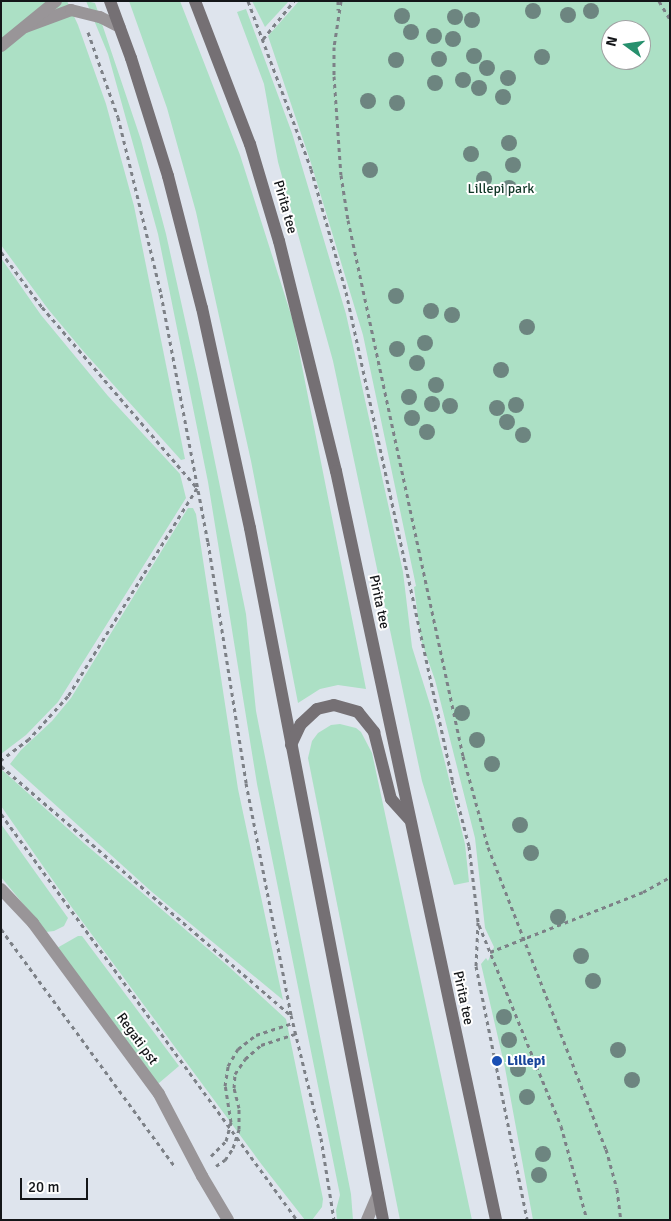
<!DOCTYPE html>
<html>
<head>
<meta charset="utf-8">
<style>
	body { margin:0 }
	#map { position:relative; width:671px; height:1221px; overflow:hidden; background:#dee4ed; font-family:Signika,sans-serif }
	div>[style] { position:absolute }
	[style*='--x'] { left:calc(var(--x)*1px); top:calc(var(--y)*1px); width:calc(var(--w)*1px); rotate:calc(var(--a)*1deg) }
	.green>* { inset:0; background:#ace0c5 }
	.path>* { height:3px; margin-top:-1.5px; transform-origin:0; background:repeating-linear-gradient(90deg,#7d8187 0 4px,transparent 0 8px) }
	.minor>* { height:12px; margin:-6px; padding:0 6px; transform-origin:6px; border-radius:6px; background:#999598 }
	.secondary>* { height:12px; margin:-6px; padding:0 6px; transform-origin:6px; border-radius:6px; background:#757074 }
	.trees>* { width:16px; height:16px; margin:-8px; border-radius:50%; background:#6d8580 }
	.dots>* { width:14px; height:14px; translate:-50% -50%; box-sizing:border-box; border:2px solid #fff; border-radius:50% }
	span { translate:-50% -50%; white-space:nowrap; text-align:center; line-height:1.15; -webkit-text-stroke:4px #fff; paint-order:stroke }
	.park-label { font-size:14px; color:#113827 }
	.street-label { font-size:14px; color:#141619 }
	.transit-label { font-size:14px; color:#164399; font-weight:700 }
	.left { translate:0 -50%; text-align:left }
	.frame { position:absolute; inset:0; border:2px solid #141619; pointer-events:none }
	.north { position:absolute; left:601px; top:20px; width:50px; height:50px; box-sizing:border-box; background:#fff; border:1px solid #a1a2a3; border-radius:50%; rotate:284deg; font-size:14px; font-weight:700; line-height:20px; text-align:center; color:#141619 }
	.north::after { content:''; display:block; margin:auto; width:18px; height:22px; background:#27906d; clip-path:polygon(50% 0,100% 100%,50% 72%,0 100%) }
	.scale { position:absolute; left:20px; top:1178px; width:68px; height:22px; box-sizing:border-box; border:2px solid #141619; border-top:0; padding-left:6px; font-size:15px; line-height:18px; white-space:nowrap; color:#141619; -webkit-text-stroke:4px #fff; paint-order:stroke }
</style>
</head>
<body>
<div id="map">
	<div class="green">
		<div style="clip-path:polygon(1px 1px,67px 1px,78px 25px,106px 104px,134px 206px,185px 459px,181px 460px,84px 352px,48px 309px,1px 245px)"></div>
		<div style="clip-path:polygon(86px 1px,95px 3px,141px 140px,166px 234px,197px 374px,246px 614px,256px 711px,351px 1194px,353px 1220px,337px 1220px,336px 1210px,340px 1195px,257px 784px,208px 482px,158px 234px,108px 54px)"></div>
		<div style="clip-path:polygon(129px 1px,180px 1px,240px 155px,293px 321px,366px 689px,338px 685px,320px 689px,298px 703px,251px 461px,196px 212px,167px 108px)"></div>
		<div style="clip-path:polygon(252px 1px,289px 1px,265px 27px)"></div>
		<div style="clip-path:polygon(evenodd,299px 1px,670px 1px,670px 1220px,533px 1220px,505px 1068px,481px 964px,486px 958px,488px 961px,494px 947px,485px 928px,475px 838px,435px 680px,421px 640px,414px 587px,416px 586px,363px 335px,311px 163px,268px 36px,299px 1px,611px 30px,641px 30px,641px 60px,611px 60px,611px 30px)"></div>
		<div style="clip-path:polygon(246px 9px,292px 133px,346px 314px,403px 572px,412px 647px,433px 714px,465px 844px,469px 882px,454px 885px,422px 781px,333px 361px,278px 162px,264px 84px,237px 12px)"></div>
		<div style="clip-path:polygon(1px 258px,41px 315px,108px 396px,180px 474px,186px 498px,58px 702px,26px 735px,1px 754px)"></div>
		<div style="clip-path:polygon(188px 508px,193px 508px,196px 514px,238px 789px,283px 1000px,152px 892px,10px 764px,21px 750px,52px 721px,71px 698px)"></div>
		<div style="clip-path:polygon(340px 724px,356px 728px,361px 732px,372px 753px,472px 1220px,400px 1220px,308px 758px,312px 741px,318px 733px,331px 725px)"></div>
		<div style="clip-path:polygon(1px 769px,85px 844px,228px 966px,286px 1019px,323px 1199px,322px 1207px,312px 1220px,305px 1220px,262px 1165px,73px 909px,1px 806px)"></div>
		<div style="clip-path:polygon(1px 824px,68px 918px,64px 926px,54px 931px,46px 932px,1px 877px)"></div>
		<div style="clip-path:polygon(78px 936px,82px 936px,179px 1066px,159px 1083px,153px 1082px,57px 948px)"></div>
	</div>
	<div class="path">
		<div style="--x:248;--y:1;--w:179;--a:69.4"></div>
		<div style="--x:311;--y:169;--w:128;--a:74.1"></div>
		<div style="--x:346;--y:292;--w:499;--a:77.7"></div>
		<div style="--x:452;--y:780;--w:68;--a:75.6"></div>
		<div style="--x:469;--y:846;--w:77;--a:83.2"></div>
		<div style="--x:478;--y:922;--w:44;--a:92.6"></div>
		<div style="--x:476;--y:966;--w:259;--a:78.6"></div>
		<div style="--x:338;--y:1;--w:9;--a:90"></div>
		<div style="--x:341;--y:1;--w:47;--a:98.7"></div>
		<div style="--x:334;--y:47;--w:29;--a:90"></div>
		<div style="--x:334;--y:76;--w:99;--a:86"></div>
		<div style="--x:341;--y:175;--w:46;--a:81.2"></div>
		<div style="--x:348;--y:220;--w:548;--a:77.89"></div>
		<div style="--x:463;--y:756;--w:94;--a:74.6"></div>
		<div style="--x:488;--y:847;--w:324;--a:68.7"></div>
		<div style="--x:606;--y:1149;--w:41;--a:74.6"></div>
		<div style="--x:617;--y:1189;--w:31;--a:83"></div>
		<div style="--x:659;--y:1;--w:21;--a:59"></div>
		<div style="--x:88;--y:32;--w:90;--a:70.6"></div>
		<div style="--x:118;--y:117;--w:182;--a:76.3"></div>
		<div style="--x:161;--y:294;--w:252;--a:79.3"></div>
		<div style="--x:208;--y:542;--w:244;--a:81"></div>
		<div style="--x:246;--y:783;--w:236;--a:79"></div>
		<div style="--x:291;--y:1015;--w:127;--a:76.3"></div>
		<div style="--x:321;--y:1138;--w:83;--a:81"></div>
		<div style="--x:263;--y:39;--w:49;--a:-50.8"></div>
		<div style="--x:1;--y:252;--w:69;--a:53.3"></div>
		<div style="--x:42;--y:307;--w:238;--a:49.4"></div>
		<div style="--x:197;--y:488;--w:245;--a:121.8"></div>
		<div style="--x:68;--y:696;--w:58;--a:132.2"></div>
		<div style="--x:29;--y:739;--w:35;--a:143"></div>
		<div style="--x:1;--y:766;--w:382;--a:40.7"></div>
		<div style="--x:1;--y:814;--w:502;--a:53.91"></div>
		<div style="--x:479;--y:925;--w:217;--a:67.8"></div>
		<div style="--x:561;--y:1126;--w:98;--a:74.5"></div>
		<div style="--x:1;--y:929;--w:296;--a:53.8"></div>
		<div style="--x:490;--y:952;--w:164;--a:-21.4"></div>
		<div style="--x:643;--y:892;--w:31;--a:-29"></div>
		<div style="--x:211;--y:1156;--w:21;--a:-45"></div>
		<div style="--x:226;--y:1141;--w:20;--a:-75"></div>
		<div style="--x:231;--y:1122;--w:36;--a:-99"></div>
		<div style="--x:225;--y:1086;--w:20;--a:-81"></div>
		<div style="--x:228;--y:1066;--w:20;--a:-60"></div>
		<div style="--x:238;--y:1049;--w:23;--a:-38"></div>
		<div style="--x:256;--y:1035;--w:39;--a:-18"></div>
		<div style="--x:216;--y:1166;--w:11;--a:-34"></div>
		<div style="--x:225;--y:1160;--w:14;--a:-56"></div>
		<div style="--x:233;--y:1148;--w:20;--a:-72"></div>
		<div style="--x:239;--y:1129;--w:21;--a:-90"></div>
		<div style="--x:239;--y:1108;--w:21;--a:-104"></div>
		<div style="--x:234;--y:1088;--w:14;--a:-86"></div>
		<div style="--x:235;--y:1074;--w:18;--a:-56"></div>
		<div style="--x:245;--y:1059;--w:21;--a:-41"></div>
		<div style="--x:261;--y:1045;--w:36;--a:-18"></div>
	</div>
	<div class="minor">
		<div style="--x:25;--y:27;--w:49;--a:-20.3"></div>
		<div style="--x:71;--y:10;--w:30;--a:14"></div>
		<div style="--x:100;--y:17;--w:22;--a:27"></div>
		<div style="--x:1;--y:46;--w:71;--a:-39.3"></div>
		<div style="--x:1;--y:889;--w:47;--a:46.7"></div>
		<div style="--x:33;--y:923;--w:212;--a:53.6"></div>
		<div style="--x:159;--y:1094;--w:93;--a:62.3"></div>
		<div style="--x:202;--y:1176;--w:51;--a:59.4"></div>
		<div style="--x:367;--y:1220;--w:28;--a:-67"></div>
	</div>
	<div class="secondary">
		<div style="--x:110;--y:1;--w:61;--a:69.8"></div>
		<div style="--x:131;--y:58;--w:124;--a:72.6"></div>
		<div style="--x:168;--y:176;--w:136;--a:75.6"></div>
		<div style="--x:202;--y:308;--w:225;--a:77.7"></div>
		<div style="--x:250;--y:528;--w:705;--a:79.12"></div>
		<div style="--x:195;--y:1;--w:153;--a:69"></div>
		<div style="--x:250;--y:144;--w:101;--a:73.4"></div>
		<div style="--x:279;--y:241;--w:237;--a:76.1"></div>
		<div style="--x:336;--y:471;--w:766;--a:77.94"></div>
		<div style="--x:291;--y:745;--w:23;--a:-65"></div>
		<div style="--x:301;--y:724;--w:22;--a:-43"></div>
		<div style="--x:317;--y:709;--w:17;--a:-13"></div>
		<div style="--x:334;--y:705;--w:25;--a:16"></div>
		<div style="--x:358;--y:712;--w:26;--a:51"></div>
		<div style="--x:374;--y:732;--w:69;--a:75.8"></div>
		<div style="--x:391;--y:799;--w:27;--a:48"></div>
	</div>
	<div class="trees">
		<div style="left:533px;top:11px"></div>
		<div style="left:591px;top:11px"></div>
		<div style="left:568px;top:15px"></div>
		<div style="left:402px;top:16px"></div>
		<div style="left:455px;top:17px"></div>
		<div style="left:472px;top:20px"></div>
		<div style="left:411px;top:32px"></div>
		<div style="left:434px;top:36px"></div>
		<div style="left:453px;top:39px"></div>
		<div style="left:474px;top:56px"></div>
		<div style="left:542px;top:57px"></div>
		<div style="left:439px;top:59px"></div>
		<div style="left:396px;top:60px"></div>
		<div style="left:487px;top:68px"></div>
		<div style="left:508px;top:78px"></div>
		<div style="left:463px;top:80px"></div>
		<div style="left:435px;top:83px"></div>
		<div style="left:479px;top:88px"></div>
		<div style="left:503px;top:97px"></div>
		<div style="left:368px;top:101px"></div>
		<div style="left:397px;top:103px"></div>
		<div style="left:509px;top:143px"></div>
		<div style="left:471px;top:154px"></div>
		<div style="left:513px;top:165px"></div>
		<div style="left:370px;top:170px"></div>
		<div style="left:484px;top:179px"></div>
		<div style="left:509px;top:188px"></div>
		<div style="left:396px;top:296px"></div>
		<div style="left:431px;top:311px"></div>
		<div style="left:452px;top:315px"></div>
		<div style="left:527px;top:327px"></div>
		<div style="left:425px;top:343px"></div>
		<div style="left:397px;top:349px"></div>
		<div style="left:417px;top:363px"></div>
		<div style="left:501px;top:370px"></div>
		<div style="left:436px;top:385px"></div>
		<div style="left:409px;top:397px"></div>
		<div style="left:432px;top:404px"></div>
		<div style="left:516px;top:405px"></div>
		<div style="left:450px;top:406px"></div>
		<div style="left:497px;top:408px"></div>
		<div style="left:412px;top:418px"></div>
		<div style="left:507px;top:422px"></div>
		<div style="left:427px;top:432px"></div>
		<div style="left:523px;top:435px"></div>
		<div style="left:462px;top:713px"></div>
		<div style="left:477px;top:740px"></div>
		<div style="left:492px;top:764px"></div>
		<div style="left:520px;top:825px"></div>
		<div style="left:531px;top:853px"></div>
		<div style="left:558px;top:917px"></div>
		<div style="left:581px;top:956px"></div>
		<div style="left:593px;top:981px"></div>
		<div style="left:504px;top:1017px"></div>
		<div style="left:509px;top:1040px"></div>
		<div style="left:618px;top:1050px"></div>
		<div style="left:518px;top:1069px"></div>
		<div style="left:632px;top:1080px"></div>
		<div style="left:527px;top:1097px"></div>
		<div style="left:543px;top:1154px"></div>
		<div style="left:539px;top:1175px"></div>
	</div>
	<div class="dots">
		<div style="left:497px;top:1061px;background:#1a4fb4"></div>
	</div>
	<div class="park-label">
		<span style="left:501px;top:189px">Lillepi park</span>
	</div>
	<div class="street-label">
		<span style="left:285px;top:207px;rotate:74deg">Pirita tee</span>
		<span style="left:379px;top:602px;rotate:78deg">Pirita tee</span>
		<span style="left:463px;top:998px;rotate:78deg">Pirita tee</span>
		<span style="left:137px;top:1039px;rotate:54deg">Regati pst</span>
	</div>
	<div class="transit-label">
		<span class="left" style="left:507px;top:1061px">Lillepi</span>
	</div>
	<div class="frame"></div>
	<div class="north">N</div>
	<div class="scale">20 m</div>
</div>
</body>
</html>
